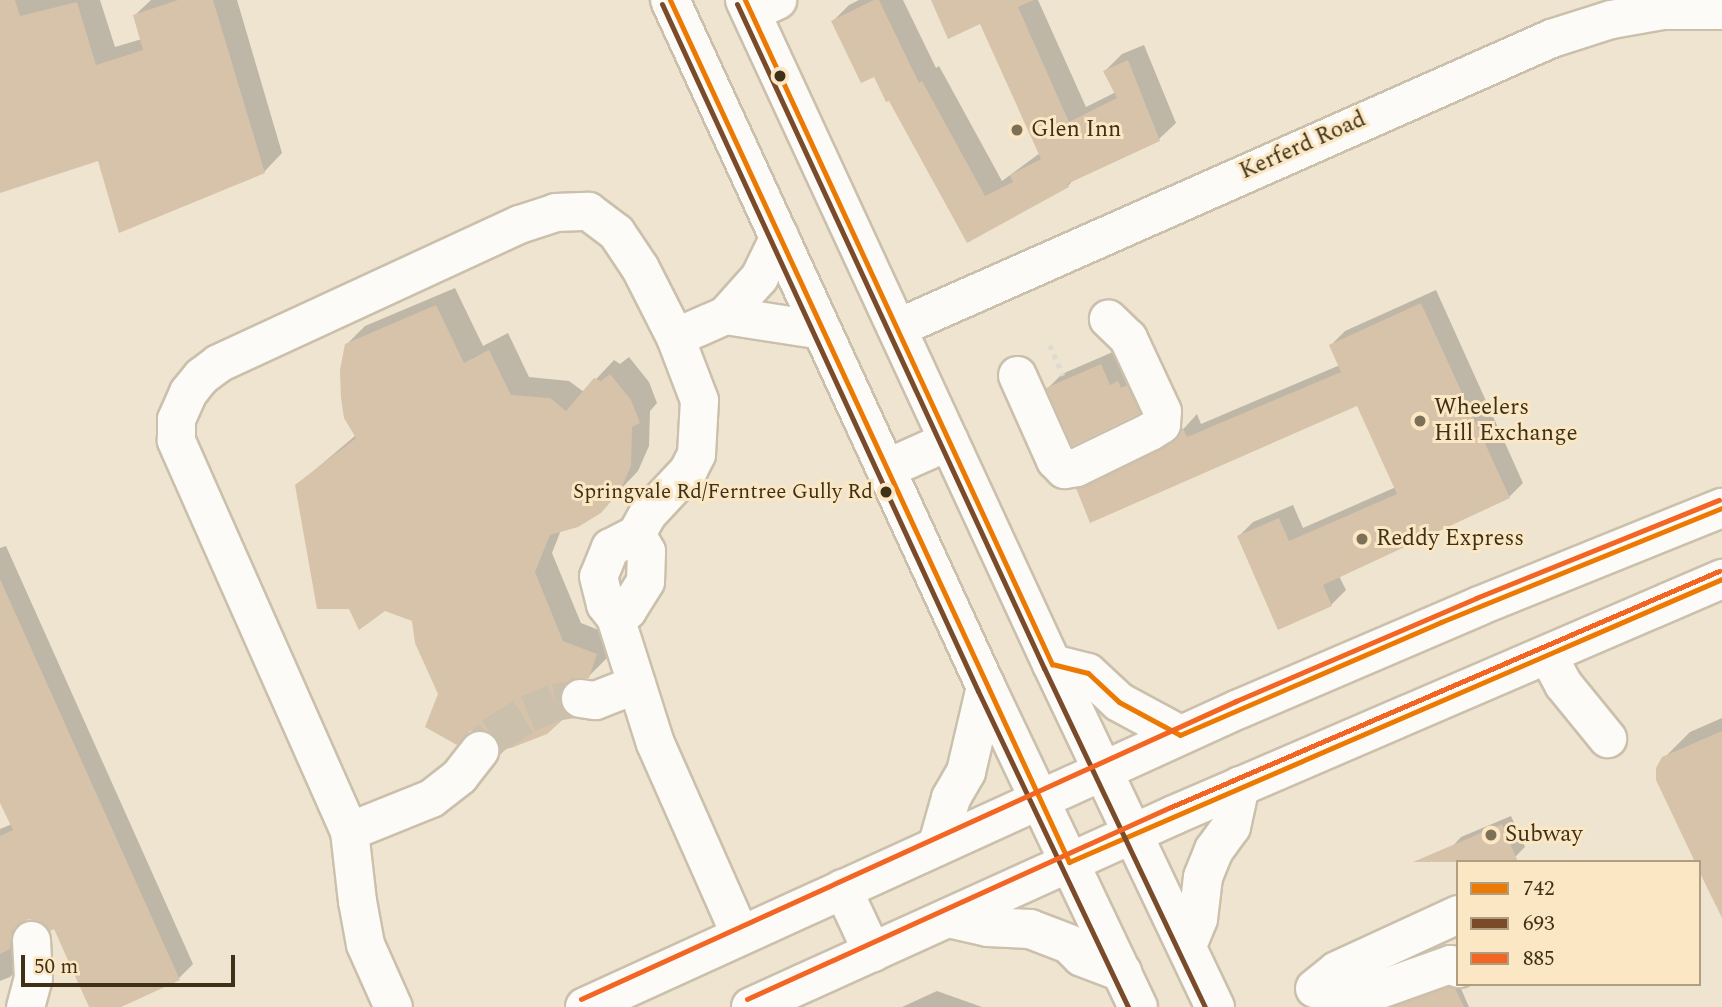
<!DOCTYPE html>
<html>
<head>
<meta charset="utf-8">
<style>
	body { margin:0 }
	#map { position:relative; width:1722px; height:1007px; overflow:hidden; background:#eee4d0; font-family:Spectral,serif }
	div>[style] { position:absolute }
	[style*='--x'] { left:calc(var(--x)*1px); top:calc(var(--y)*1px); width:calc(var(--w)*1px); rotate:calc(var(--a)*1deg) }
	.shadow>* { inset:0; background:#0003 }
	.building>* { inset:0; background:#d7c2aa }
	.minor-tunnel>* { height:37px; margin-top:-18.5px; transform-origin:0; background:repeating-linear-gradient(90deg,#cbc0ab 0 37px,transparent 0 55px) }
	.path>* { height:4.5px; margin-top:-2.25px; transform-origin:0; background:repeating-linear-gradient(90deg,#dedbd3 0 5px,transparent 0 10px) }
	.roads { filter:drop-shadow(2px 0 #cbc0ab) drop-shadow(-2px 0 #cbc0ab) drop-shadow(0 2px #cbc0ab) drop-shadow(0 -2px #cbc0ab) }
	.minor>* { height:37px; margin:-18.5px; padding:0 18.5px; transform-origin:18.5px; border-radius:18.5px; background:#fcfbf8 }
	.major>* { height:38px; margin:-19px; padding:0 19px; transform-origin:19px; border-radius:19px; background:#fcfbf8 }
	.highway>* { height:38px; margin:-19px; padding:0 19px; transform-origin:19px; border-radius:19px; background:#fcfbf8 }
	.bus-1>* { height:5px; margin:-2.5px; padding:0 2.5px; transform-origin:2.5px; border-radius:2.5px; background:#ec7a02 }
	.bus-2>* { height:5px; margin:-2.5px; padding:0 2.5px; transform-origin:2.5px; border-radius:2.5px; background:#7a4b2a }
	.bus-3>* { height:5px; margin:-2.5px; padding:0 2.5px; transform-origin:2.5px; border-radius:2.5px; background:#f26522 }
	.dots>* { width:19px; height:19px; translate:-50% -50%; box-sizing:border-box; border:4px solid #fbe7c3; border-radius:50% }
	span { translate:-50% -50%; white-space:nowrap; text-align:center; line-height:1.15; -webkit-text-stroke:6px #fbe7c3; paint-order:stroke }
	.bus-label { font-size:21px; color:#3e3118 }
	.right { translate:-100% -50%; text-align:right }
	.poi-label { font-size:23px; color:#3e3118 }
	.left { translate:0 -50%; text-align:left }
	.street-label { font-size:23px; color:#3e3118 }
	.legend { position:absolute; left:1456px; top:860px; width:245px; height:126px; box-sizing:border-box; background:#fbe7c3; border:2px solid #af9e7f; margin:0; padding:9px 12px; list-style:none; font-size:21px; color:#3e3118 }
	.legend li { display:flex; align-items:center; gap:14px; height:35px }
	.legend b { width:35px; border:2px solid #af9e7f }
	.scale { position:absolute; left:21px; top:955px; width:214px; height:32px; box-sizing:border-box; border:4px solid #3e3118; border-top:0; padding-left:9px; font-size:21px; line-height:24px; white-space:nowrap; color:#3e3118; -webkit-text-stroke:5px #fbe7c3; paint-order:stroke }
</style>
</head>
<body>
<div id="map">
	<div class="shadow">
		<div style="clip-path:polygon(0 0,100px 0,115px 47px,142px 39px,135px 15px,151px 0,237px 0,282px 153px,264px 172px,99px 159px,0 191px)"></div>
		<div style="clip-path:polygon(859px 0,903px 0,936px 68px,939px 66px,1002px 181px,1040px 153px,981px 22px,933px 0,1038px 0,1086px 107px,1116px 92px,1105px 71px,1122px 54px,1144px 45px,1176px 123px,1159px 139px,1076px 177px,1068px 186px,968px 240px,875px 74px,833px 21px,849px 5px)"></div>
		<div style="clip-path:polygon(455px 288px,483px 346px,508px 333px,529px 377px,569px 381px,584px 392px,614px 360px,620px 364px,629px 357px,649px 382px,657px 403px,650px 411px,649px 446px,638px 471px,599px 512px,561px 530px,552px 553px,581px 623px,614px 636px,607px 658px,589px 676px,577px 677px,578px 687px,585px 695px,566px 714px,494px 732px,440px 694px,414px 620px,385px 609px,350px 608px,296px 486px,356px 435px,346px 345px,365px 326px)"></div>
		<div style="clip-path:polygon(1436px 290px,1523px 483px,1509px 497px,1339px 576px,1346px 590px,1331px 605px,1239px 536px,1253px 522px,1293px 505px,1303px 528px,1396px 487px,1358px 404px,1078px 489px,1092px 474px,1178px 435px,1197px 414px,1201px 424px,1340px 365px,1331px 345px,1345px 331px)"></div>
		<div style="clip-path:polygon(1115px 351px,1153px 397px,1139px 411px,1048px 388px,1062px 374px)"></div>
		<div style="clip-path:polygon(6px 546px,193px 964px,179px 978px,117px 1007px,91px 1007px,55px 927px,42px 920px,25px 919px,25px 962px,10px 977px,0 981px,0 829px,12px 824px,0 798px,0 548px)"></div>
		<div style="clip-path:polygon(1722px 718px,1722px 898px,1699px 862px,1664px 758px,1690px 732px)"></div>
		<div style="clip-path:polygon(1511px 816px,1525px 847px,1515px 857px,1452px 847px,1461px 837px)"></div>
		<div style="clip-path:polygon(1454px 983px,1459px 984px,1469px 1007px,1387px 1007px)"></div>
		<div style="clip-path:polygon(937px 991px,982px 1007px,902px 1007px)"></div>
	</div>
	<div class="building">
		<div style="clip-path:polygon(0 0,15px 0,20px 16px,77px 2px,96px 65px,143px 50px,133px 15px,178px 0,213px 0,265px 173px,119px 233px,98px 161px,0 193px)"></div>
		<div style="clip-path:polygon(874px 0,879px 0,919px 83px,922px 81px,985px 196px,1013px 182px,1010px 175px,1041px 159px,980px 24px,948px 39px,931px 0,1034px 0,1018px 7px,1069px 122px,1117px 98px,1103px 71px,1128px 60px,1160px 141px,1067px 184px,1069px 187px,967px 243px,889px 101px,886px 102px,874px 77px,861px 83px,831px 21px)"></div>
		<div style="clip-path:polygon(1421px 303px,1510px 498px,1323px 585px,1332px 606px,1278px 630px,1237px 536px,1279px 518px,1289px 541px,1397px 494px,1357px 406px,1090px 523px,1076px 488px,1161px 449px,1179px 435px,1182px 427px,1187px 437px,1341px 372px,1329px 345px)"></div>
		<div style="clip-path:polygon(436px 305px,464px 363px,489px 350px,511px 395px,550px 398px,566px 411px,594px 378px,601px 381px,610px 374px,631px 400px,640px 423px,632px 427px,631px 466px,620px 491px,601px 513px,578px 527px,550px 535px,535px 572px,563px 641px,597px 654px,589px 678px,573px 678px,563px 686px,559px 696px,560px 705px,568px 715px,547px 734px,511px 748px,499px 749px,492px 734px,482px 729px,470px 731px,457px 745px,425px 727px,438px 694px,415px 643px,412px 621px,385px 611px,359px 630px,349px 609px,317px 609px,295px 485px,356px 438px,344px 418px,341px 398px,340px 370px,345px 344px)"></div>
		<div style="clip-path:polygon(1101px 364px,1110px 385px,1118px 381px,1121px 388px,1127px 385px,1140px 413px,1072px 446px,1046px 388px)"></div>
		<div style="clip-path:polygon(0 579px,180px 980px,121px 1007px,89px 1007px,54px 929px,50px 931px,40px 921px,29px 919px,19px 923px,12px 931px,10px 949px,0 954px,0 836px,13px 830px,0 803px)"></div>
		<div style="clip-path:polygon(1722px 731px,1722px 918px,1699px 871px,1699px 862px,1695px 862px,1656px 780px,1656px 768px,1662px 757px)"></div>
		<div style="clip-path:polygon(1502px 824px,1518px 862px,1413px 862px)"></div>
		<div style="clip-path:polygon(1449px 987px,1455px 988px,1464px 1007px,1392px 1007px)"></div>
	</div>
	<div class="minor-tunnel">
		<div style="--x:479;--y:750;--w:19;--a:-47"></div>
		<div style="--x:492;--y:736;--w:43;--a:-32.6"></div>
		<div style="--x:528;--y:713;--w:29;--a:-22"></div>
		<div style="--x:555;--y:702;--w:25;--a:-9"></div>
	</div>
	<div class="path">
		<div style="--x:1050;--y:345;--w:33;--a:67"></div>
	</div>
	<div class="roads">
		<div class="minor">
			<div style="--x:751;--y:12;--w:29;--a:-25"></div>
			<div style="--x:725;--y:315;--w:98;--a:8.8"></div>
			<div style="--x:896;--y:328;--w:716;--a:-23.88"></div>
			<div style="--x:1551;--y:38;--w:63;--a:-17.6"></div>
			<div style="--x:1611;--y:19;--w:52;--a:-10"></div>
			<div style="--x:1662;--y:10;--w:60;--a:0"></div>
			<div style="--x:675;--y:337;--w:67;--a:69.1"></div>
			<div style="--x:699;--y:400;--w:54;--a:93.2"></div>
			<div style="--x:696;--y:454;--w:18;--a:117"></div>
			<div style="--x:688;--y:470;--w:60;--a:133"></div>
			<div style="--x:647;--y:514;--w:23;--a:119"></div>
			<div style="--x:636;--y:534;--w:29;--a:153"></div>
			<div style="--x:610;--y:547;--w:31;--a:112"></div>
			<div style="--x:598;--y:576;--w:29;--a:76"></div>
			<div style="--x:605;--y:604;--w:16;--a:52"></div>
			<div style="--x:615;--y:617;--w:132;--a:72.4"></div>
			<div style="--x:655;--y:743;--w:210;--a:66.1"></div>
			<div style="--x:1017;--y:375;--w:93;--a:65.9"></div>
			<div style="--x:1055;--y:460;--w:13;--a:45"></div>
			<div style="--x:1064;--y:469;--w:12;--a:-9"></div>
			<div style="--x:1076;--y:467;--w:82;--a:-25.9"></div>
			<div style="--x:1150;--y:431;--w:13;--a:-32"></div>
			<div style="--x:1161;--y:424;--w:13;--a:-86"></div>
			<div style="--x:1162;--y:411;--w:81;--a:-115"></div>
			<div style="--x:1128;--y:338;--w:28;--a:-136"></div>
			<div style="--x:615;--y:617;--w:14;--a:-30"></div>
			<div style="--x:627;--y:610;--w:34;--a:-58"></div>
			<div style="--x:645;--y:581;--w:30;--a:-88"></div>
			<div style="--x:646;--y:551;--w:20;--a:-120"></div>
			<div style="--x:1547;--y:654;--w:34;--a:62"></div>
			<div style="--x:1563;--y:684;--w:70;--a:50.8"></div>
			<div style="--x:580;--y:698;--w:15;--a:8"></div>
			<div style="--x:595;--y:700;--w:44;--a:-21.3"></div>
			<div style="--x:349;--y:831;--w:88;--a:-21.9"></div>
			<div style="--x:431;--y:798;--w:36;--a:-38"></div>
			<div style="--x:459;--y:776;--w:33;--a:-52"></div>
			<div style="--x:842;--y:888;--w:71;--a:64.9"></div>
			<div style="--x:1314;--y:988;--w:28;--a:-39"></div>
			<div style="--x:1336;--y:970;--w:134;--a:-24.7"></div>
			<div style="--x:25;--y:1007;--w:30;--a:-75"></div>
			<div style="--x:33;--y:978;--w:38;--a:-93"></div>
			<div style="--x:393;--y:1007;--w:69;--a:-114"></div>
			<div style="--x:365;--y:944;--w:44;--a:-100.5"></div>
			<div style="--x:357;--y:901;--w:70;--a:-96.5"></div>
			<div style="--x:349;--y:831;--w:428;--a:-113.9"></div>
			<div style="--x:176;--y:440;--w:21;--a:-90"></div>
			<div style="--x:176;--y:419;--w:30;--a:-66"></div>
			<div style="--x:188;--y:392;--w:21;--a:-51"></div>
			<div style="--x:201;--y:376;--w:21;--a:-37"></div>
			<div style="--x:218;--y:363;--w:332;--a:-24.8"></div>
			<div style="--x:519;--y:224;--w:38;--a:-18"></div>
			<div style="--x:555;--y:212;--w:33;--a:-2"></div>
			<div style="--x:588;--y:211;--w:35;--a:37"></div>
			<div style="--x:616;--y:232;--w:43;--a:56.3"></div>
			<div style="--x:640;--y:268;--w:77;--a:63.1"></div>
			<div style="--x:675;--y:337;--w:55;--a:-23.7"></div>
			<div style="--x:725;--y:315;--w:51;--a:-48.2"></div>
			<div style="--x:759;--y:277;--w:46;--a:-64"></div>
			<div style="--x:1329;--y:1007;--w:128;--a:-19.6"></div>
			<div style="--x:1450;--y:964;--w:9;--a:27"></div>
		</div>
		<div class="major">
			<div style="--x:670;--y:0;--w:756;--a:65.3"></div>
			<div style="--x:986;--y:687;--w:354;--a:64.6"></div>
			<div style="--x:745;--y:0;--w:732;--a:65.19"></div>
			<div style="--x:1052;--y:664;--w:380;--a:64.6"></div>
			<div style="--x:886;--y:469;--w:69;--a:-24"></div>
		</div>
		<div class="highway">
			<div style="--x:1052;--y:664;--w:37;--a:14"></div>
			<div style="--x:1088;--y:673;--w:42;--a:43.1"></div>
			<div style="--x:1119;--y:702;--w:69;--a:28.4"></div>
			<div style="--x:938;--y:844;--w:48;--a:-74.2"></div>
			<div style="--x:951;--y:798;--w:30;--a:-60"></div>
			<div style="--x:966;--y:772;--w:87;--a:-76.8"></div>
			<div style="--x:948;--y:918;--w:41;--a:12.7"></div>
			<div style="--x:988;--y:927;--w:42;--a:2.7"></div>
			<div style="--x:1030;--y:929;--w:42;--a:21"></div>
			<div style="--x:1069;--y:944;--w:18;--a:45"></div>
			<div style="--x:1082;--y:957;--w:43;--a:20.6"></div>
			<div style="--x:1187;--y:946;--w:29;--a:-68"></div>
			<div style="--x:1198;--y:919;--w:42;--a:-83.2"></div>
			<div style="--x:1203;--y:877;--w:29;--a:-68"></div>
			<div style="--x:1214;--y:850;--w:29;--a:-54"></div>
			<div style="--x:1231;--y:827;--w:42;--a:-77.6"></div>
			<div style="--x:585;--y:1007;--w:719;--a:-24.5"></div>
			<div style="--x:1239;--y:709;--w:261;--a:-23.2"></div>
			<div style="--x:1479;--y:606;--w:262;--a:-22"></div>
			<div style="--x:751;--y:1007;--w:465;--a:-24.4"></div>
			<div style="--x:1174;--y:815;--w:597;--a:-23.3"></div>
		</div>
	</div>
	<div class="bus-1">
		<div style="--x:670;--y:0;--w:950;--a:65.16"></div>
		<div style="--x:1069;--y:862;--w:712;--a:-23.43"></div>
		<div style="--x:745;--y:0;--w:732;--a:65.19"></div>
		<div style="--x:1052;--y:664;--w:37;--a:14"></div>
		<div style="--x:1088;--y:673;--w:42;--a:43.1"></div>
		<div style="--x:1119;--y:702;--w:69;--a:28.4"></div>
		<div style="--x:1180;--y:735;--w:284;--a:-23.4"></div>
		<div style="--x:1441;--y:622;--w:303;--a:-22.1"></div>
	</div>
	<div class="bus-2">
		<div style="--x:662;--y:4;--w:756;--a:65.3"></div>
		<div style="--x:978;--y:691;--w:350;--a:64.6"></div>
		<div style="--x:737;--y:4;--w:732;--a:65.19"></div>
		<div style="--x:1044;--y:668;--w:375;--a:64.6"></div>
	</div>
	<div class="bus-3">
		<div style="--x:581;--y:999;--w:720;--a:-24.46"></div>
		<div style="--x:1236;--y:701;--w:261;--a:-23.2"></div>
		<div style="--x:1476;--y:598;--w:262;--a:-22"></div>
		<div style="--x:747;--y:999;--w:465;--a:-24.4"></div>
		<div style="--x:1171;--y:807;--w:597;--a:-23.3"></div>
	</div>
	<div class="dots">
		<div style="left:780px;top:76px;background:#3e3118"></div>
		<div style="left:1017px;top:130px;background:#7c7058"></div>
		<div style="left:1420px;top:421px;background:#7c7058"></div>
		<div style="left:886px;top:492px;background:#3e3118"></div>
		<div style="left:1362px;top:539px;background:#7c7058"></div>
		<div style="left:1491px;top:835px;background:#7c7058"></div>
	</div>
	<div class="bus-label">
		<span class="right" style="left:873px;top:492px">Springvale Rd/Ferntree Gully Rd</span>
	</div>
	<div class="poi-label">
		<span class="left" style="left:1031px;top:130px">Glen Inn</span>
		<span class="left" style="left:1434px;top:421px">Wheelers<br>Hill Exchange</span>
		<span class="left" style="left:1376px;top:539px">Reddy Express</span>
		<span class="left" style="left:1505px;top:835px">Subway</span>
	</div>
	<div class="street-label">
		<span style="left:1303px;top:146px;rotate:-24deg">Kerferd Road</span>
	</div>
	<ul class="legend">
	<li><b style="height:9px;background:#ec7a02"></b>742</li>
	<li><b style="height:9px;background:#7a4b2a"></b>693</li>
	<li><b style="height:9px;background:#f26522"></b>885</li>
	</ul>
	<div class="scale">50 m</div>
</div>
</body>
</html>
